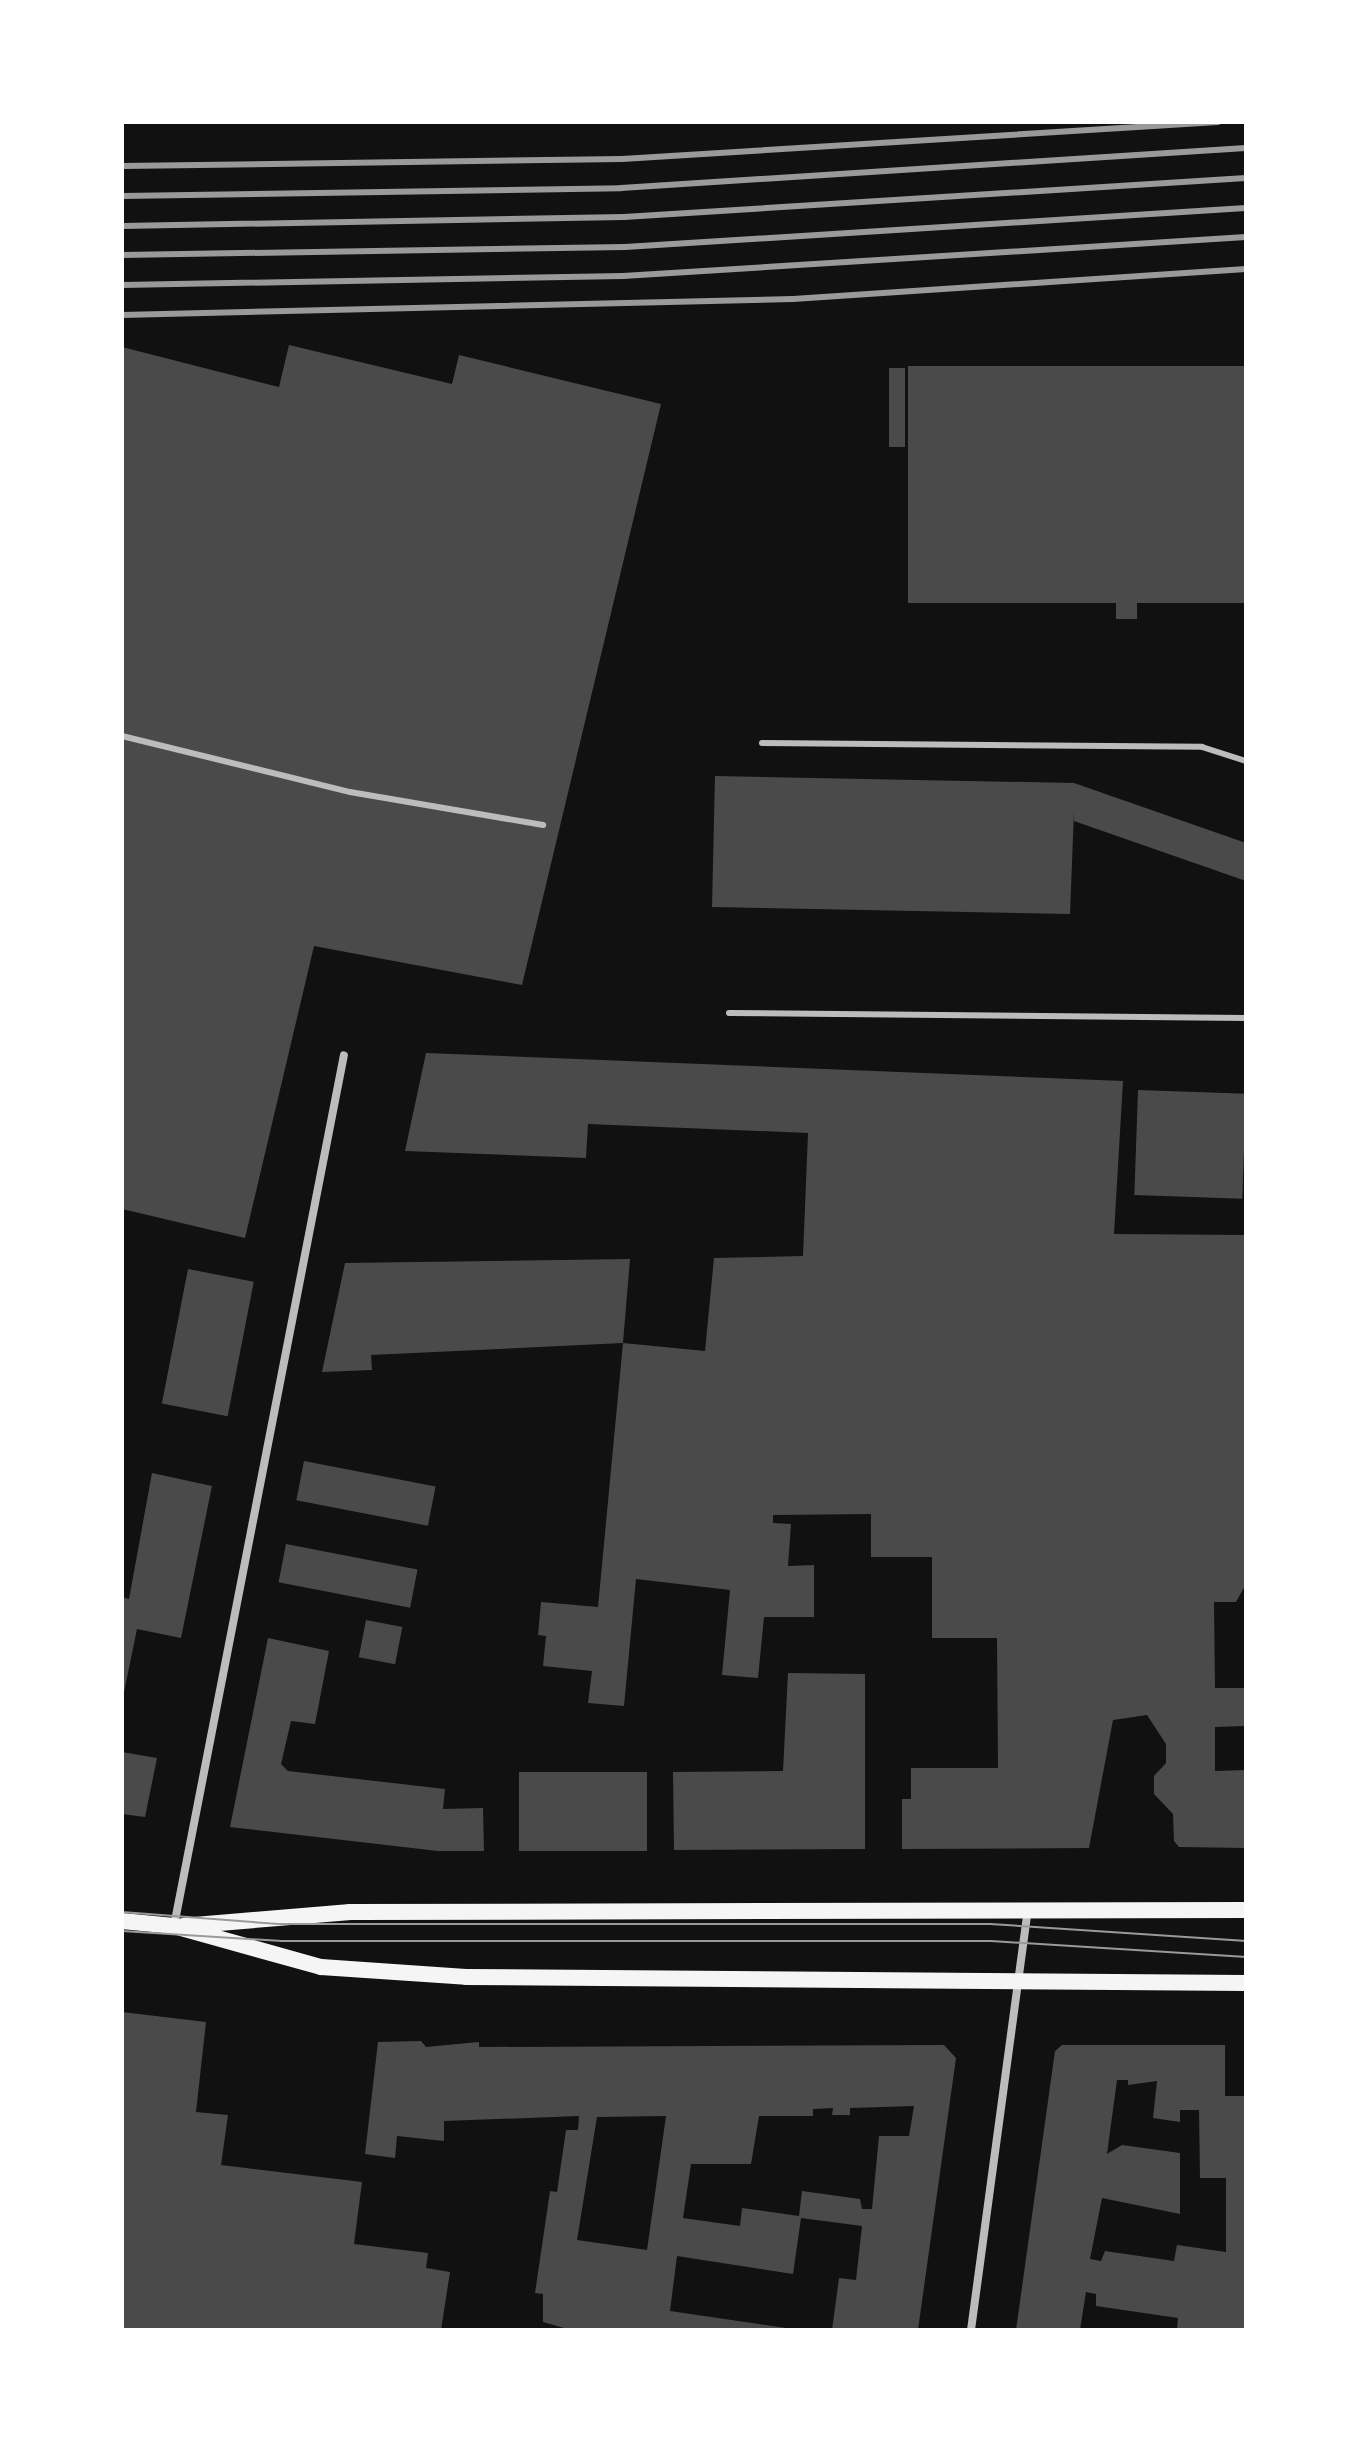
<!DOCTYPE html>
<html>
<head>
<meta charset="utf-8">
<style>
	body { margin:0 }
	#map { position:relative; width:1368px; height:2452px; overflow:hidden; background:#111; font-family:Lato,sans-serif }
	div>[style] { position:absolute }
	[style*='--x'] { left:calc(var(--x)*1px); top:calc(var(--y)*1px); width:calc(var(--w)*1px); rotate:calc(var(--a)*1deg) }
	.building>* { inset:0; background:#4a4a4a; transform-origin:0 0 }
	.service>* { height:6px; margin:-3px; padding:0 3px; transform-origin:3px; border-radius:3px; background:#bcbcbc }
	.minor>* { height:8px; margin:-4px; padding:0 4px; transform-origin:4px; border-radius:4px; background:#bcbcbc }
	.secondary>* { height:16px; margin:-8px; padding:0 8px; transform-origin:8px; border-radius:8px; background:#f5f5f5 }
	.tram>* { height:2px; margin:-1px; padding:0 1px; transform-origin:1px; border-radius:1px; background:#9a9a9a }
	.rail>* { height:6px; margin:-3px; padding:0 3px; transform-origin:3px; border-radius:3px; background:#9a9a9a }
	span { translate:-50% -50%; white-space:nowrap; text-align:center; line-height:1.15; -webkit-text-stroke:8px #fff; paint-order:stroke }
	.frame { position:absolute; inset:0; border:124px solid #fff; pointer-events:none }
</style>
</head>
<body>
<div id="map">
	<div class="building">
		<div style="clip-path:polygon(289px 345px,452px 384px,459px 355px,661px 404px,522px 985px,314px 946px,245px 1238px,122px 1209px,122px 347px,279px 387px)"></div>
		<div style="clip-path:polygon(908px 366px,1246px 366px,1246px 603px,1137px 603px,1137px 619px,1116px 619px,1116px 603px,908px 603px)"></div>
		<div style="left:889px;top:368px;width:16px;height:79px"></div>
		<div style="clip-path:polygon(715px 776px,1074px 783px,1246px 843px,1246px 881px,1074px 821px,1074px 811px,1070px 914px,712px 907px)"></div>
		<div style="clip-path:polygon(426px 1053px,1123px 1081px,1114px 1234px,1246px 1235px,1246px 1584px,1236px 1602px,1214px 1602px,1215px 1688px,1246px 1688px,1246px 1726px,1215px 1727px,1215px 1771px,1246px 1770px,1246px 1848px,1179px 1847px,1174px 1841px,1173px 1814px,1154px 1794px,1154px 1776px,1166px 1763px,1166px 1744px,1147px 1715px,1113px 1720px,1089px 1848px,902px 1849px,902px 1799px,911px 1799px,911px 1768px,998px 1768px,997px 1638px,932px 1638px,932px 1557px,871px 1557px,871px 1514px,773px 1515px,773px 1523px,791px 1524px,788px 1566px,814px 1565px,814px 1617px,764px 1617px,758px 1678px,722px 1675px,730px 1590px,636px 1579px,624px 1706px,588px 1703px,592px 1671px,543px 1666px,546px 1636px,538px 1635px,541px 1602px,598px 1607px,623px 1343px,371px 1355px,372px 1370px,322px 1372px,345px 1263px,630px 1259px,623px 1343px,705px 1351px,714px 1258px,803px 1256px,808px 1133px,588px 1124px,586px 1158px,405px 1151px)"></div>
		<div style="left:1138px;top:1090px;width:108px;height:105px;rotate:2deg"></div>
		<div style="left:188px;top:1269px;width:67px;height:137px;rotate:11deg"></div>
		<div style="left:304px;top:1461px;width:134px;height:40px;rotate:11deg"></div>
		<div style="clip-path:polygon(152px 1473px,212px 1486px,181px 1638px,137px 1629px,122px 1702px,122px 1597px,129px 1599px)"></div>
		<div style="left:286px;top:1544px;width:134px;height:39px;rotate:11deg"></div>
		<div style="left:366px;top:1620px;width:37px;height:38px;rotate:11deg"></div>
		<div style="clip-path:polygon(268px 1638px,329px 1651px,315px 1724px,291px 1721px,281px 1764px,288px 1771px,445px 1789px,443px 1809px,483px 1808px,484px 1851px,438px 1851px,230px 1827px)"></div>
		<div style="clip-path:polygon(788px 1673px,865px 1674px,865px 1849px,674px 1850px,673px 1772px,783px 1771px)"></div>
		<div style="clip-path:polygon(122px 1752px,157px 1758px,145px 1817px,122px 1814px)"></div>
		<div style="left:519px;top:1772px;width:128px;height:79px"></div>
		<div style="clip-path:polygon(122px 2012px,206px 2022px,196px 2112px,228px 2115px,221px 2165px,362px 2182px,354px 2244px,428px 2253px,426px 2268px,450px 2272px,441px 2330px,122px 2330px)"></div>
		<div style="clip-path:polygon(evenodd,421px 2041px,426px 2047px,479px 2042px,479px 2047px,944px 2045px,956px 2058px,918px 2330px,832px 2330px,839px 2278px,856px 2280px,862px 2226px,801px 2218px,793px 2274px,677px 2256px,670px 2311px,800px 2330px,571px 2330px,543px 2322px,543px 2294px,535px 2293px,550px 2191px,557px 2192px,566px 2130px,578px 2130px,579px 2116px,444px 2121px,444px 2141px,397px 2136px,395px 2158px,365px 2154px,378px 2042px,421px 2041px,914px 2106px,909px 2136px,879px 2136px,872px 2209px,862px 2209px,860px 2199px,802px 2191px,799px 2216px,742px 2208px,740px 2226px,683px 2218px,691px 2164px,751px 2164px,759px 2116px,813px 2116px,813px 2109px,833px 2108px,832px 2115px,850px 2115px,850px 2108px,914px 2106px,421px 2041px,666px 2116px,647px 2250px,577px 2240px,597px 2117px,666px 2116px)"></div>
		<div style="clip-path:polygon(evenodd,1062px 2045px,1225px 2045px,1225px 2096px,1246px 2096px,1246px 2330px,1177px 2330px,1178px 2318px,1096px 2306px,1096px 2294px,1086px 2292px,1080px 2330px,1016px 2330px,1055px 2051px,1062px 2045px,1117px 2080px,1128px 2080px,1128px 2085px,1157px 2081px,1153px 2118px,1180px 2122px,1180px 2110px,1199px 2110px,1200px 2178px,1226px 2178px,1226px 2252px,1177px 2245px,1174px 2261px,1105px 2251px,1101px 2261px,1090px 2259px,1102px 2198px,1180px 2214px,1180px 2153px,1122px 2145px,1107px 2154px,1117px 2080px)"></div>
	</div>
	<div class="service">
		<div style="--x:122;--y:736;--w:235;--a:13.8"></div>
		<div style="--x:350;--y:792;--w:196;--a:9.7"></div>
		<div style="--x:762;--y:743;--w:440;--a:0.5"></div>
		<div style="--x:1202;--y:747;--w:46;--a:17.7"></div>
		<div style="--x:729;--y:1013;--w:517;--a:0.55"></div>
	</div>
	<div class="minor">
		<div style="--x:174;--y:1926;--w:887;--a:-78.96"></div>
		<div style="--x:971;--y:2330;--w:424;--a:-82.3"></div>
	</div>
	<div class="secondary">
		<div style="--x:122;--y:1921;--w:52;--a:5.5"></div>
		<div style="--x:174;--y:1926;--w:153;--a:15.6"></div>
		<div style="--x:321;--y:1967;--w:145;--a:3.9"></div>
		<div style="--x:466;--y:1977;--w:780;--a:0.44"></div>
		<div style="--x:183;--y:1926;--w:168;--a:-4.8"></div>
		<div style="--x:350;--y:1912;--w:896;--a:-0.13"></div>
	</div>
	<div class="tram">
		<div style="--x:122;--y:1912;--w:157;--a:4.4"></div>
		<div style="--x:279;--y:1924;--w:711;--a:0"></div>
		<div style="--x:990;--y:1924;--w:257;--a:3.8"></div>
		<div style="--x:122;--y:1931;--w:160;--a:3.6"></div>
		<div style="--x:282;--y:1941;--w:709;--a:0"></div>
		<div style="--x:991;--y:1941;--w:256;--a:3.6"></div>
	</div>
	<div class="rail">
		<div style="--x:122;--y:166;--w:500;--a:-0.8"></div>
		<div style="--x:622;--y:159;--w:597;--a:-3.55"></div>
		<div style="--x:122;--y:196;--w:499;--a:-0.9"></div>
		<div style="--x:621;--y:188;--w:626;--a:-3.66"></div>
		<div style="--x:122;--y:226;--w:502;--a:-1.03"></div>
		<div style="--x:624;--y:217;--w:623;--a:-3.59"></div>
		<div style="--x:122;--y:255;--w:503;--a:-0.91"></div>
		<div style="--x:625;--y:247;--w:622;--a:-3.59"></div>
		<div style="--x:122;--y:285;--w:501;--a:-1.03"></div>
		<div style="--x:623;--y:276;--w:624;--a:-3.58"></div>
		<div style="--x:122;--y:315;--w:671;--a:-1.37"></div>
		<div style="--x:793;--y:299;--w:454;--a:-3.8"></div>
	</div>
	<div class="frame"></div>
</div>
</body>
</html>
